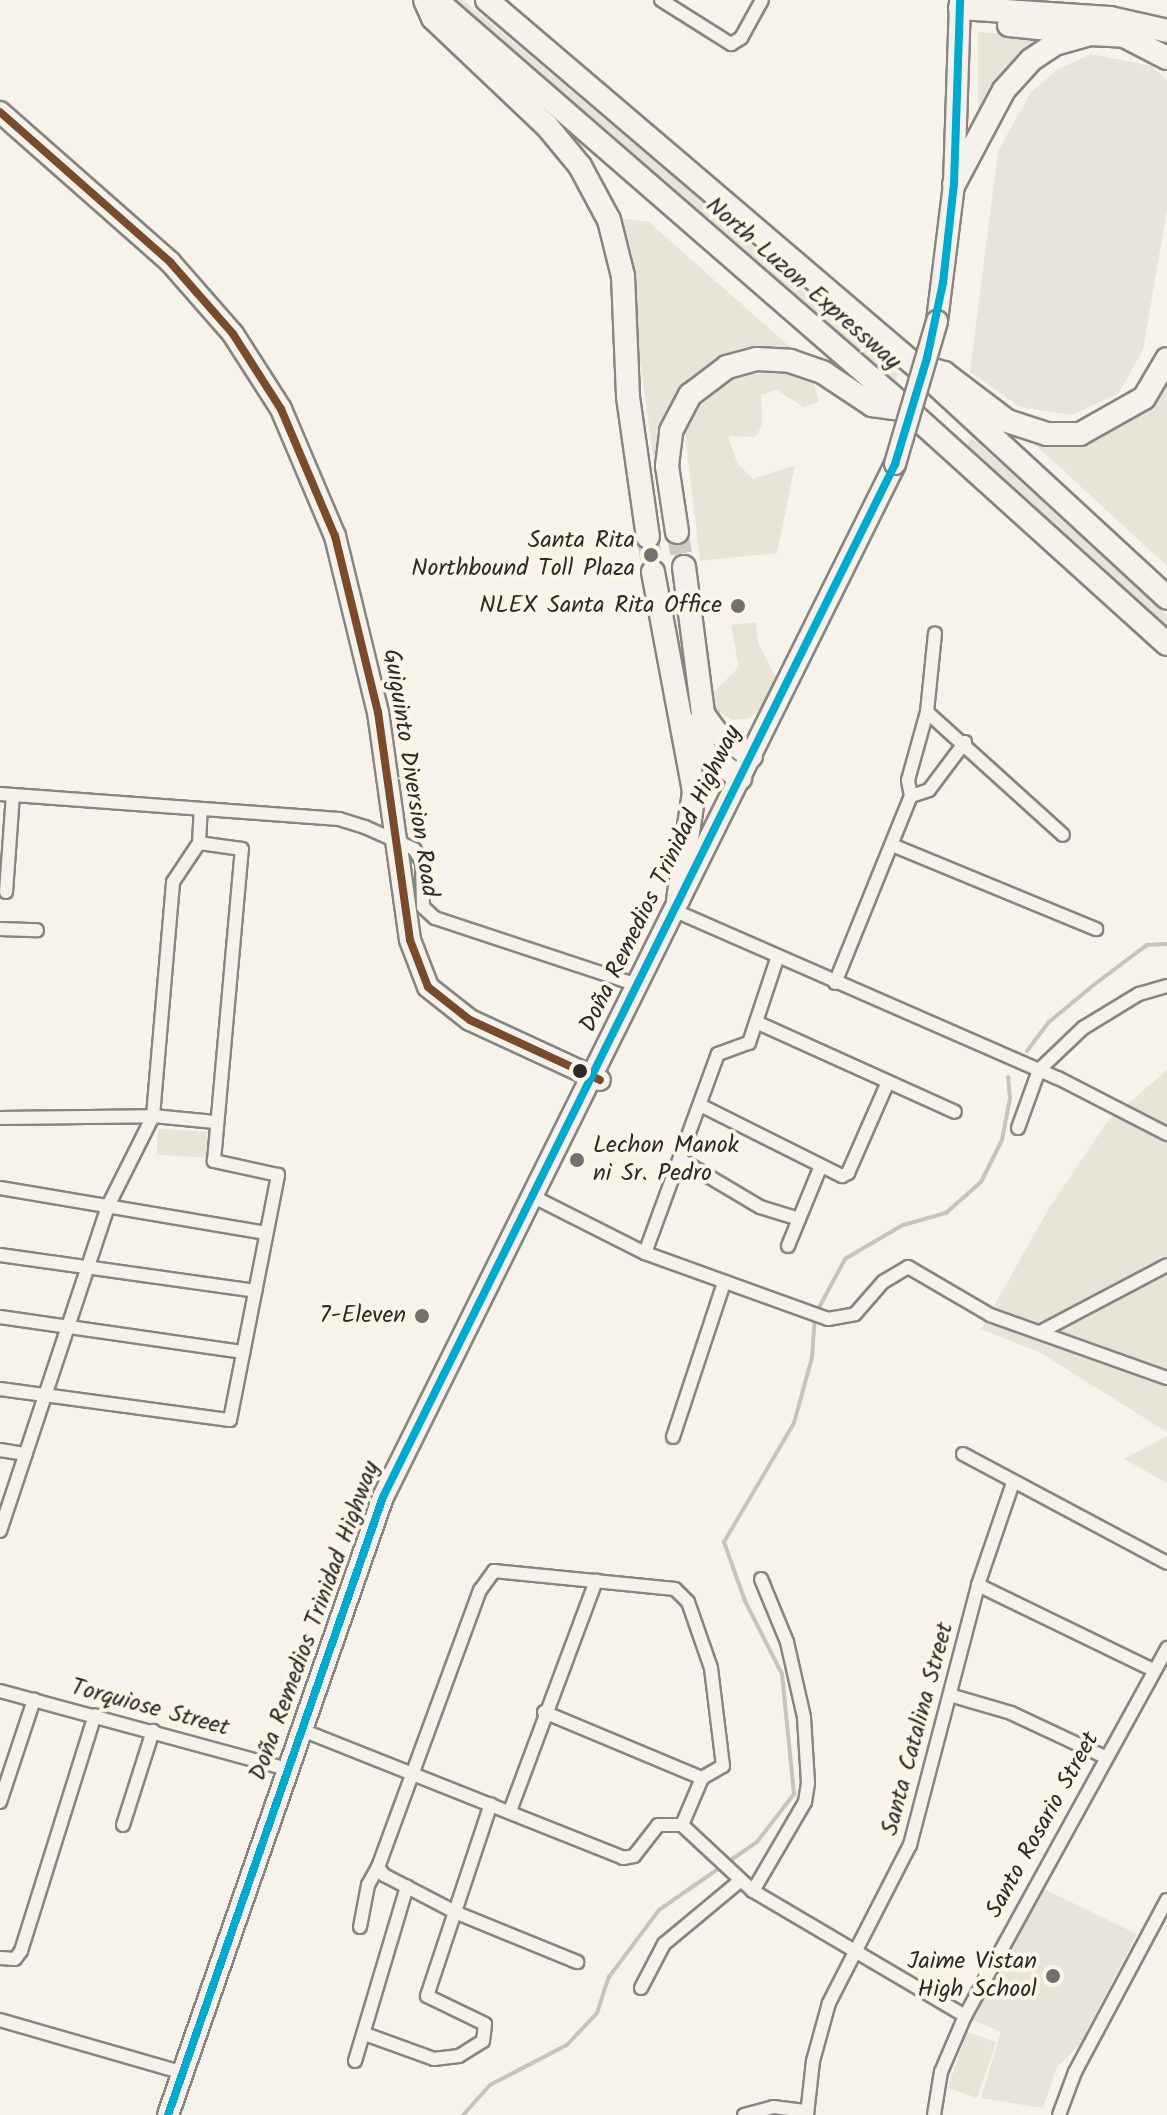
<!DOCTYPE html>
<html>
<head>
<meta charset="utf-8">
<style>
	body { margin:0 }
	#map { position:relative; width:1167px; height:2115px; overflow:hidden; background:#f7f3ea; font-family:Kalam,sans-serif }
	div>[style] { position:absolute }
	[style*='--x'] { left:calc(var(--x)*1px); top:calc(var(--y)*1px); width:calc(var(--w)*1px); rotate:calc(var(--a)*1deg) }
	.built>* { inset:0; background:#e9e4d9 }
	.green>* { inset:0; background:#e9e4d8; transform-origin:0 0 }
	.stream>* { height:4px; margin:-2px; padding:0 2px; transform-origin:2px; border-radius:2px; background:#c8c4ba }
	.motorway-tunnel>* { height:22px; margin-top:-11px; transform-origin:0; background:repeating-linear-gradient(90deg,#cecbc4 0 22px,transparent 0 33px) }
	.roads { filter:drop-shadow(2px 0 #878581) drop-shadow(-2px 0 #878581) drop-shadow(0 2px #878581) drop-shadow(0 -2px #878581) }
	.minor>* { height:12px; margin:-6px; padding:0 6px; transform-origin:6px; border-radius:6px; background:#f5f2ec }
	.primary>* { height:20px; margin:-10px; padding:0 10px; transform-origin:10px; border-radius:10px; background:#f5f2ec }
	.trunk>* { height:20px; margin:-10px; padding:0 10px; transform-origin:10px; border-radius:10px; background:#f5f2ec }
	.motorway>* { height:22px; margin:-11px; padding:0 11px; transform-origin:11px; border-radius:11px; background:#f5f2ec }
	.bridges { filter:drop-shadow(2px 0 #878581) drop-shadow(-2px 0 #878581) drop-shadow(0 2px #878581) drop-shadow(0 -2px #878581) }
	.trunk-bridge>* { height:20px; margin:-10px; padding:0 10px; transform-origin:10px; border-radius:10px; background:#f5f2ec }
	.bus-1>* { height:8px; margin:-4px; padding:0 4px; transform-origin:4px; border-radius:4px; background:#7a4b2a }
	.bus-2>* { height:8px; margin:-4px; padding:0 4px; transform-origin:4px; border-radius:4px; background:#00a9ce }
	.dots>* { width:22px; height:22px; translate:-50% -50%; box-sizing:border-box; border:4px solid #fcf5e5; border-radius:50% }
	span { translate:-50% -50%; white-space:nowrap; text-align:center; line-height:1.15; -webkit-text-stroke:8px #fcf5e5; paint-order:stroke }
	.street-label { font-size:24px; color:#2b2b2b }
	.poi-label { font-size:24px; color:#2b2b2b }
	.right { translate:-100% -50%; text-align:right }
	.left { translate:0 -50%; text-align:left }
</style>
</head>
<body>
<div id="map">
	<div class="built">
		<div style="clip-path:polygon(1091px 54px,1152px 66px,1167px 80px,1167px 209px,1143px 350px,1118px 394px,1071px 415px,1020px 407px,970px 372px,998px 151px,1031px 92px,1058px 69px)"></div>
		<div style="clip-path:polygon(1042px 1888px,1137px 1934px,1079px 2045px,1057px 2067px,1043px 2108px,981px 2098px,1001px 2032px,966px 2017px)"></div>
	</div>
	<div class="green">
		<div style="clip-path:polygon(437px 0,463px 0,677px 180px,898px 374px,894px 388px)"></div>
		<div style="clip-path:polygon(978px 32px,1055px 38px,978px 117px)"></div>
		<div style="clip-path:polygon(620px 218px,649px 222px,791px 348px,735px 355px,688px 380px,666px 412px,654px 461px)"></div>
		<div style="clip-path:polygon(787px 372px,812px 377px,819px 402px,803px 407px,777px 390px,761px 395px,762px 426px,755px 437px,728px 436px,737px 463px,753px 479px,795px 465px,777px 553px,700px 561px,685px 433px,696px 403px,738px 375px)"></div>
		<div style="clip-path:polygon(1167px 380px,1167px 566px,1029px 439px,1066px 440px)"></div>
		<div style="clip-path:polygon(972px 438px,1167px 615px,1167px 635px,964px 447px)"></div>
		<div style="clip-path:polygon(756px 622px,758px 643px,776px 678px,763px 707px,750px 718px,732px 720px,713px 708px,712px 694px,739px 667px,731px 625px)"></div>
		<div style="clip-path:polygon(1167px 1070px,1167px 1432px,1039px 1352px,981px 1329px,1048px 1210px,1107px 1122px)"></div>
		<div style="left:158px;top:1129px;width:50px;height:26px;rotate:3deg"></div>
		<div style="clip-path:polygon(1167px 1436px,1167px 1483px,1124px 1459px)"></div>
		<div style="left:967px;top:2032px;width:31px;height:59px;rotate:19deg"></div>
	</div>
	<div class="stream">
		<div style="--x:1027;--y:1051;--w:36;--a:-53"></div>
		<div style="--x:1049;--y:1022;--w:60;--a:-39.6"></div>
		<div style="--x:1095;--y:984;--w:65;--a:-36.9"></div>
		<div style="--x:1147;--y:945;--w:20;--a:-3"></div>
		<div style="--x:463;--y:2115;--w:40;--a:-48"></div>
		<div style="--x:490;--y:2085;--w:87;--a:-27.5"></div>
		<div style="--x:567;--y:2045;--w:44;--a:-46.8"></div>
		<div style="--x:597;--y:2013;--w:38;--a:-72"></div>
		<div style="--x:609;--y:1977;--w:84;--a:-53.3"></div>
		<div style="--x:659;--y:1910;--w:119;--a:-34.8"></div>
		<div style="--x:757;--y:1842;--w:61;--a:-52.4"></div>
		<div style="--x:794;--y:1794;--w:121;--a:-95.7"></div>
		<div style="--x:782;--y:1674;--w:82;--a:-116.9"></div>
		<div style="--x:745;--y:1601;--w:63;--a:-109.6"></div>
		<div style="--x:724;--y:1542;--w:138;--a:-59.5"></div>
		<div style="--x:794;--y:1423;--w:68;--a:-74.7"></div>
		<div style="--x:812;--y:1357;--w:42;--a:-85.9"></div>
		<div style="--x:815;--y:1315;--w:64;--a:-61.8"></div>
		<div style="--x:845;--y:1259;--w:67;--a:-30.4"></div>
		<div style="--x:903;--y:1225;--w:45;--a:-15.6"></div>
		<div style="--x:946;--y:1213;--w:47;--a:-41.5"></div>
		<div style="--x:981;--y:1182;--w:47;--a:-63.4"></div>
		<div style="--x:1002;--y:1140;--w:43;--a:-79.2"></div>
		<div style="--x:1010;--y:1098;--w:21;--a:-95"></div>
	</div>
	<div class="motorway-tunnel">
		<div style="--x:677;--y:532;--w:36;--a:79"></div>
		<div style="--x:648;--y:537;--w:35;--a:82"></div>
	</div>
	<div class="roads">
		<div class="minor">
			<div style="--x:661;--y:0;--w:83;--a:32.2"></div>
			<div style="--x:731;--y:44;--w:12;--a:-31"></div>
			<div style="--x:741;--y:38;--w:43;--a:-61.1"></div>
			<div style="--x:927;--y:712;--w:183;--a:42.1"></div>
			<div style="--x:0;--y:794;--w:340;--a:4.2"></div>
			<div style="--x:339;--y:819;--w:27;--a:17"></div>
			<div style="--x:365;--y:827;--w:54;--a:24.2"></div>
			<div style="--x:414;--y:849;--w:15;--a:58"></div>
			<div style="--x:422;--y:862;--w:45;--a:88.7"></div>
			<div style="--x:423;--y:907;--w:16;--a:43"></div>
			<div style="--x:435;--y:918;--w:214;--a:18.3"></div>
			<div style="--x:911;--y:796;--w:19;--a:-18"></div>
			<div style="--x:929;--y:790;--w:60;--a:-53.1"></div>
			<div style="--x:892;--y:845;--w:221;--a:22.4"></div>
			<div style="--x:6;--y:892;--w:97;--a:-85.9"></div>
			<div style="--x:673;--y:910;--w:420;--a:23.6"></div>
			<div style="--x:1058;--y:1078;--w:123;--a:27.2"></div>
			<div style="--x:0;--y:929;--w:37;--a:2"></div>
			<div style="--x:835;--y:983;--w:202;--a:-67.9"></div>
			<div style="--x:911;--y:796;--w:16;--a:-101"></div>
			<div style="--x:908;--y:780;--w:71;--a:-74.4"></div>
			<div style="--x:927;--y:712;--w:79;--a:-84.2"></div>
			<div style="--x:756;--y:1022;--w:218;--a:24.3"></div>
			<div style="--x:700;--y:1105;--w:159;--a:26.6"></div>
			<div style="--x:842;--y:1176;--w:7;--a:-27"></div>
			<div style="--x:848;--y:1173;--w:99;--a:-66.3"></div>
			<div style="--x:0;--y:1118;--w:153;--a:-0.7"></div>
			<div style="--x:153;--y:1116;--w:62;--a:5.5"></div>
			<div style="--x:1018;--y:1128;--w:62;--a:-70.1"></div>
			<div style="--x:1039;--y:1070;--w:61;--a:-43.7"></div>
			<div style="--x:1083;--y:1028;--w:66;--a:-31.3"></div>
			<div style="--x:1139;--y:994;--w:29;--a:-16"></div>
			<div style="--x:681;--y:1160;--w:92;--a:30.7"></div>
			<div style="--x:760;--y:1207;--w:41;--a:17.1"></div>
			<div style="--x:0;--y:1188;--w:270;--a:9.6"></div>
			<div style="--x:534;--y:1197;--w:124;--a:26.8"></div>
			<div style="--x:645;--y:1253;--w:195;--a:19.8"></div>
			<div style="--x:828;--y:1319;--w:27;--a:-10"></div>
			<div style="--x:855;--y:1314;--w:43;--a:-48.8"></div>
			<div style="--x:883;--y:1282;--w:29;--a:-31"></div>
			<div style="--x:908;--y:1267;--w:95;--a:30.3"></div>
			<div style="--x:990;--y:1315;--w:188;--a:19.6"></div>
			<div style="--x:788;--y:1246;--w:84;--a:-67.7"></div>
			<div style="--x:645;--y:1253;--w:212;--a:-69.9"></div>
			<div style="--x:718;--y:1054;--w:33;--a:-20"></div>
			<div style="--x:749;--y:1043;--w:89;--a:-71.6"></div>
			<div style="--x:0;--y:1255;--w:258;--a:8"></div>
			<div style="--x:0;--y:1317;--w:246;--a:8.2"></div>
			<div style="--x:1042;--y:1331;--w:141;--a:-27.8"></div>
			<div style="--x:0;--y:1389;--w:232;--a:7.7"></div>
			<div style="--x:230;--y:1420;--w:250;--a:-78.9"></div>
			<div style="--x:278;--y:1175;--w:66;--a:-167.7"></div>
			<div style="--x:214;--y:1161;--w:313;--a:-84.9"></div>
			<div style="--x:242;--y:849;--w:43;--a:-172.1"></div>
			<div style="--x:673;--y:1437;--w:162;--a:-71.7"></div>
			<div style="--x:0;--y:1450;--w:26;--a:9"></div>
			<div style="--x:963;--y:1454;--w:231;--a:28.1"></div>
			<div style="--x:0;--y:1531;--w:342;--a:-71.6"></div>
			<div style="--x:108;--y:1206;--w:101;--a:-63.4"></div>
			<div style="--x:153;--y:1116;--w:235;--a:-85.1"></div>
			<div style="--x:173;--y:882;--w:47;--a:-56.3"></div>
			<div style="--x:199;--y:843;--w:34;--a:-87"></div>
			<div style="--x:978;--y:1585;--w:195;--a:25.9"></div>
			<div style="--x:0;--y:1691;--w:298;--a:15.2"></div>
			<div style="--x:953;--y:1696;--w:60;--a:16.3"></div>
			<div style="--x:1011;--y:1713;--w:104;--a:25.1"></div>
			<div style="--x:544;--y:1712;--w:171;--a:22.7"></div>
			<div style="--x:702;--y:1778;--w:24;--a:-30"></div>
			<div style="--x:723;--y:1766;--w:99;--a:-97"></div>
			<div style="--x:711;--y:1668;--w:70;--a:-109.2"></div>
			<div style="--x:688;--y:1602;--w:18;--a:-135"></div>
			<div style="--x:675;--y:1589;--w:182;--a:-174.3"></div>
			<div style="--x:494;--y:1571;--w:24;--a:126"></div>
			<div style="--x:480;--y:1590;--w:295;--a:110.2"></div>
			<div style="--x:378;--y:1867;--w:10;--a:53"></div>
			<div style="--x:384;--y:1875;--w:82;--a:27.5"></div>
			<div style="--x:457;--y:1913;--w:130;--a:22.2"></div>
			<div style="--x:302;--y:1730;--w:346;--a:21.7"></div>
			<div style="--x:623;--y:1858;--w:11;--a:-10"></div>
			<div style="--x:634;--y:1856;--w:39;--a:-52"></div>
			<div style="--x:658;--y:1825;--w:24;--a:0"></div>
			<div style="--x:682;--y:1825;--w:97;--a:42.9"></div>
			<div style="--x:753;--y:1891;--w:246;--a:30.5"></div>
			<div style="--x:0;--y:1802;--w:108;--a:-71.6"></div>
			<div style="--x:510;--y:1811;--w:246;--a:-69.5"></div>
			<div style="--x:123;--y:1825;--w:99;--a:-72.3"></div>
			<div style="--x:682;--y:1825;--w:51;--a:-66.9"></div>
			<div style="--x:753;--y:1891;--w:103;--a:-59.7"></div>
			<div style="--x:805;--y:1802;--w:19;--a:-81"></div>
			<div style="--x:808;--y:1783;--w:66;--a:-93.5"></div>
			<div style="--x:804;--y:1717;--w:77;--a:-102.8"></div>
			<div style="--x:787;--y:1642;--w:68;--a:-112.4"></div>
			<div style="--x:360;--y:1927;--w:43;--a:-79.2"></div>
			<div style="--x:368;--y:1885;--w:21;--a:-61"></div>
			<div style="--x:0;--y:1958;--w:15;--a:4"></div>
			<div style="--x:15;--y:1959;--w:10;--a:-53"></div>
			<div style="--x:21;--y:1951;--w:247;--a:-72.6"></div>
			<div style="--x:641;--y:1988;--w:50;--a:-62.4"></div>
			<div style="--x:664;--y:1944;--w:99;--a:-39.7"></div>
			<div style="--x:0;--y:2020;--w:191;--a:16.1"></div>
			<div style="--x:365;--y:2034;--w:73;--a:19.9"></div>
			<div style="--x:434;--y:2059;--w:25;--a:-7"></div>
			<div style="--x:459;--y:2056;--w:28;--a:-32"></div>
			<div style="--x:483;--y:2041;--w:17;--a:-83"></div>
			<div style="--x:485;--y:2024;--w:64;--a:-154.2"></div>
			<div style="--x:427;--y:1996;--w:202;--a:-71.6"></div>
			<div style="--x:355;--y:2061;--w:182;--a:-73.4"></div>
			<div style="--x:744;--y:2115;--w:30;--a:-15"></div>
			<div style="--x:773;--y:2107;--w:34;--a:7"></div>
			<div style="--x:807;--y:2115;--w:54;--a:-83.7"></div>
			<div style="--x:813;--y:2061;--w:60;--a:-74.6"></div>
			<div style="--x:829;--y:2003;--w:178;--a:-62.9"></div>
			<div style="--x:910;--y:1845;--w:269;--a:-75.3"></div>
			<div style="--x:978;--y:1585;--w:108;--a:-71.1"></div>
			<div style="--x:934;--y:2115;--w:44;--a:-80.8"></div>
			<div style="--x:941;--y:2072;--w:61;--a:-66.8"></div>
			<div style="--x:965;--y:2016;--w:420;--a:-61.2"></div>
			<div style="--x:1059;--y:2115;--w:46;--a:-69.6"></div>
			<div style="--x:1075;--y:2072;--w:195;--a:-61.9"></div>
		</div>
		<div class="primary">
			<div style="--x:0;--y:112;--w:227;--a:41.4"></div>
			<div style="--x:170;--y:262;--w:96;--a:48.8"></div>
			<div style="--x:233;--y:334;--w:89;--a:57.4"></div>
			<div style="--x:281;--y:409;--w:138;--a:67"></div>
			<div style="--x:335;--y:536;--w:181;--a:76.3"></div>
			<div style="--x:378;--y:712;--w:230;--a:82"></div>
			<div style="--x:410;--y:940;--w:50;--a:69"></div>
			<div style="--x:428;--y:987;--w:53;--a:38.2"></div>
			<div style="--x:470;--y:1020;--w:143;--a:24.8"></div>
		</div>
		<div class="trunk">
			<div style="--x:937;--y:321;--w:138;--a:-82.9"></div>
			<div style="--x:954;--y:184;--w:184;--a:-88.1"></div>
			<div style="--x:168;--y:2115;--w:654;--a:-70.82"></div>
			<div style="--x:383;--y:1497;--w:1153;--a:-63.63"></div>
		</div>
		<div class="motorway">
			<div style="--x:425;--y:0;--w:20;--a:66"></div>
			<div style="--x:433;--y:18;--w:157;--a:43.5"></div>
			<div style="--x:547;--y:126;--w:52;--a:50.5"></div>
			<div style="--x:580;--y:166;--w:61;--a:61.8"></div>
			<div style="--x:609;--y:220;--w:58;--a:76"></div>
			<div style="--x:623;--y:276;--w:121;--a:87.6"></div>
			<div style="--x:628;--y:397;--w:141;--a:81.9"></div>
			<div style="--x:436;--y:0;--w:625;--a:40.98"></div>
			<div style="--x:908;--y:410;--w:349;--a:42.1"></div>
			<div style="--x:487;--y:0;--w:564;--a:40.47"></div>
			<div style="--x:916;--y:366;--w:342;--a:42.7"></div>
			<div style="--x:960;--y:8;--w:150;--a:3.8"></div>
			<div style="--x:1110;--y:18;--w:58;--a:12.8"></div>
			<div style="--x:1009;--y:25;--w:69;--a:5.8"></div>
			<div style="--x:954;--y:184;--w:106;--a:-62"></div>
			<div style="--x:1004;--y:90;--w:40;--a:-48"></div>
			<div style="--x:1031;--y:60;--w:29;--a:-34"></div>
			<div style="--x:1055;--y:44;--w:36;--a:-16"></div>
			<div style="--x:1090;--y:34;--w:34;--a:3"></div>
			<div style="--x:1124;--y:36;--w:48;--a:27.1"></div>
			<div style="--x:929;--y:369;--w:16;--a:15"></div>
			<div style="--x:944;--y:373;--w:79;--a:37.3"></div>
			<div style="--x:1007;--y:421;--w:42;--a:18"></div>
			<div style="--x:1047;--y:434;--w:33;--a:0"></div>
			<div style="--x:1080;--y:434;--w:73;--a:-29.4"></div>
			<div style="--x:1144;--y:398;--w:45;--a:-59.5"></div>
			<div style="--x:677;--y:532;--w:67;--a:-98.6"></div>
			<div style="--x:667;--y:466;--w:35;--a:-83"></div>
			<div style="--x:671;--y:431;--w:41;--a:-62.2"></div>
			<div style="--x:690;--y:395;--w:46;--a:-37.1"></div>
			<div style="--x:727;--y:367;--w:31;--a:-15"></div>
			<div style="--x:757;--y:359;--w:33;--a:3"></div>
			<div style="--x:790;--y:361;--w:36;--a:19"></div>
			<div style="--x:824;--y:373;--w:58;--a:33.7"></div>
			<div style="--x:872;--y:405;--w:35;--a:8"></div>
			<div style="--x:684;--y:567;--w:148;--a:82.6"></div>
			<div style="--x:703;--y:714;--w:24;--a:54"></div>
			<div style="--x:717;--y:733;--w:41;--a:34.1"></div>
			<div style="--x:653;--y:572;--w:224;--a:79.4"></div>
			<div style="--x:694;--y:792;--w:109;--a:98.4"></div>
			<div style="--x:686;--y:724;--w:37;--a:55"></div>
			<div style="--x:707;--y:754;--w:41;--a:36"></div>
		</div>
	</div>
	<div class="bridges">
		<div class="trunk-bridge">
			<div style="--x:895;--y:464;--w:149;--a:-73.6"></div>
		</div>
	</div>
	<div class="bus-1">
		<div style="--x:0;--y:112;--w:227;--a:41.4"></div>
		<div style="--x:170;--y:262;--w:96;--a:48.8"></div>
		<div style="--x:233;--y:334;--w:89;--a:57.4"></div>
		<div style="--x:281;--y:409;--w:138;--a:67"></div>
		<div style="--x:335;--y:536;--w:181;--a:76.3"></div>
		<div style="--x:378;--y:712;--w:230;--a:82"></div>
		<div style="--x:410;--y:940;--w:50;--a:69"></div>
		<div style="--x:428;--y:987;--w:53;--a:38.2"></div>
		<div style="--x:470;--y:1020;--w:143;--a:24.8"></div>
	</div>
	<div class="bus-2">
		<div style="--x:168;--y:2115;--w:654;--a:-70.82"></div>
		<div style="--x:383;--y:1497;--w:1153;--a:-63.63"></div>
		<div style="--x:895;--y:464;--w:111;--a:-73.2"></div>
		<div style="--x:927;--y:358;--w:77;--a:-78"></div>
		<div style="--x:943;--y:283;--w:100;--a:-83.7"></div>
		<div style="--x:954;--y:184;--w:184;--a:-88.1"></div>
	</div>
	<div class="dots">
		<div style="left:651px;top:555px;background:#72716e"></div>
		<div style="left:738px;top:606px;background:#72716e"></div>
		<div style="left:580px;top:1071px;background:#2b2b2b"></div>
		<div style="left:577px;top:1160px;background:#72716e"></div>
		<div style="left:422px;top:1316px;background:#72716e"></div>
		<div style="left:1053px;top:1976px;background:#72716e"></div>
	</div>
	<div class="street-label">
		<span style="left:803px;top:284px;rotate:41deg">North Luzon Expressway</span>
		<span style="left:410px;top:773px;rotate:81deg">Guiguinto Diversion Road</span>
		<span style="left:661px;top:879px;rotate:-64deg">Doña Remedios Trinidad Highway</span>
		<span style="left:315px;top:1621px;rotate:-70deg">Doña Remedios Trinidad Highway</span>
		<span style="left:150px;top:1708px;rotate:15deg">Torquiose Street</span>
		<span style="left:918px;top:1729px;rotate:-75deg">Santa Catalina Street</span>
		<span style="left:1043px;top:1825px;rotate:-61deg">Santo Rosario Street</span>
	</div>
	<div class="poi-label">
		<span class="right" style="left:635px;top:555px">Santa Rita<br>Northbound Toll Plaza</span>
		<span class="right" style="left:722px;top:606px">NLEX Santa Rita Office</span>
		<span class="left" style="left:593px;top:1160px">Lechon Manok<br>ni Sr. Pedro</span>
		<span class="right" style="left:406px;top:1316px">7-Eleven</span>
		<span class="right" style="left:1037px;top:1976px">Jaime Vistan<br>High School</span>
	</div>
</div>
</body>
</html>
